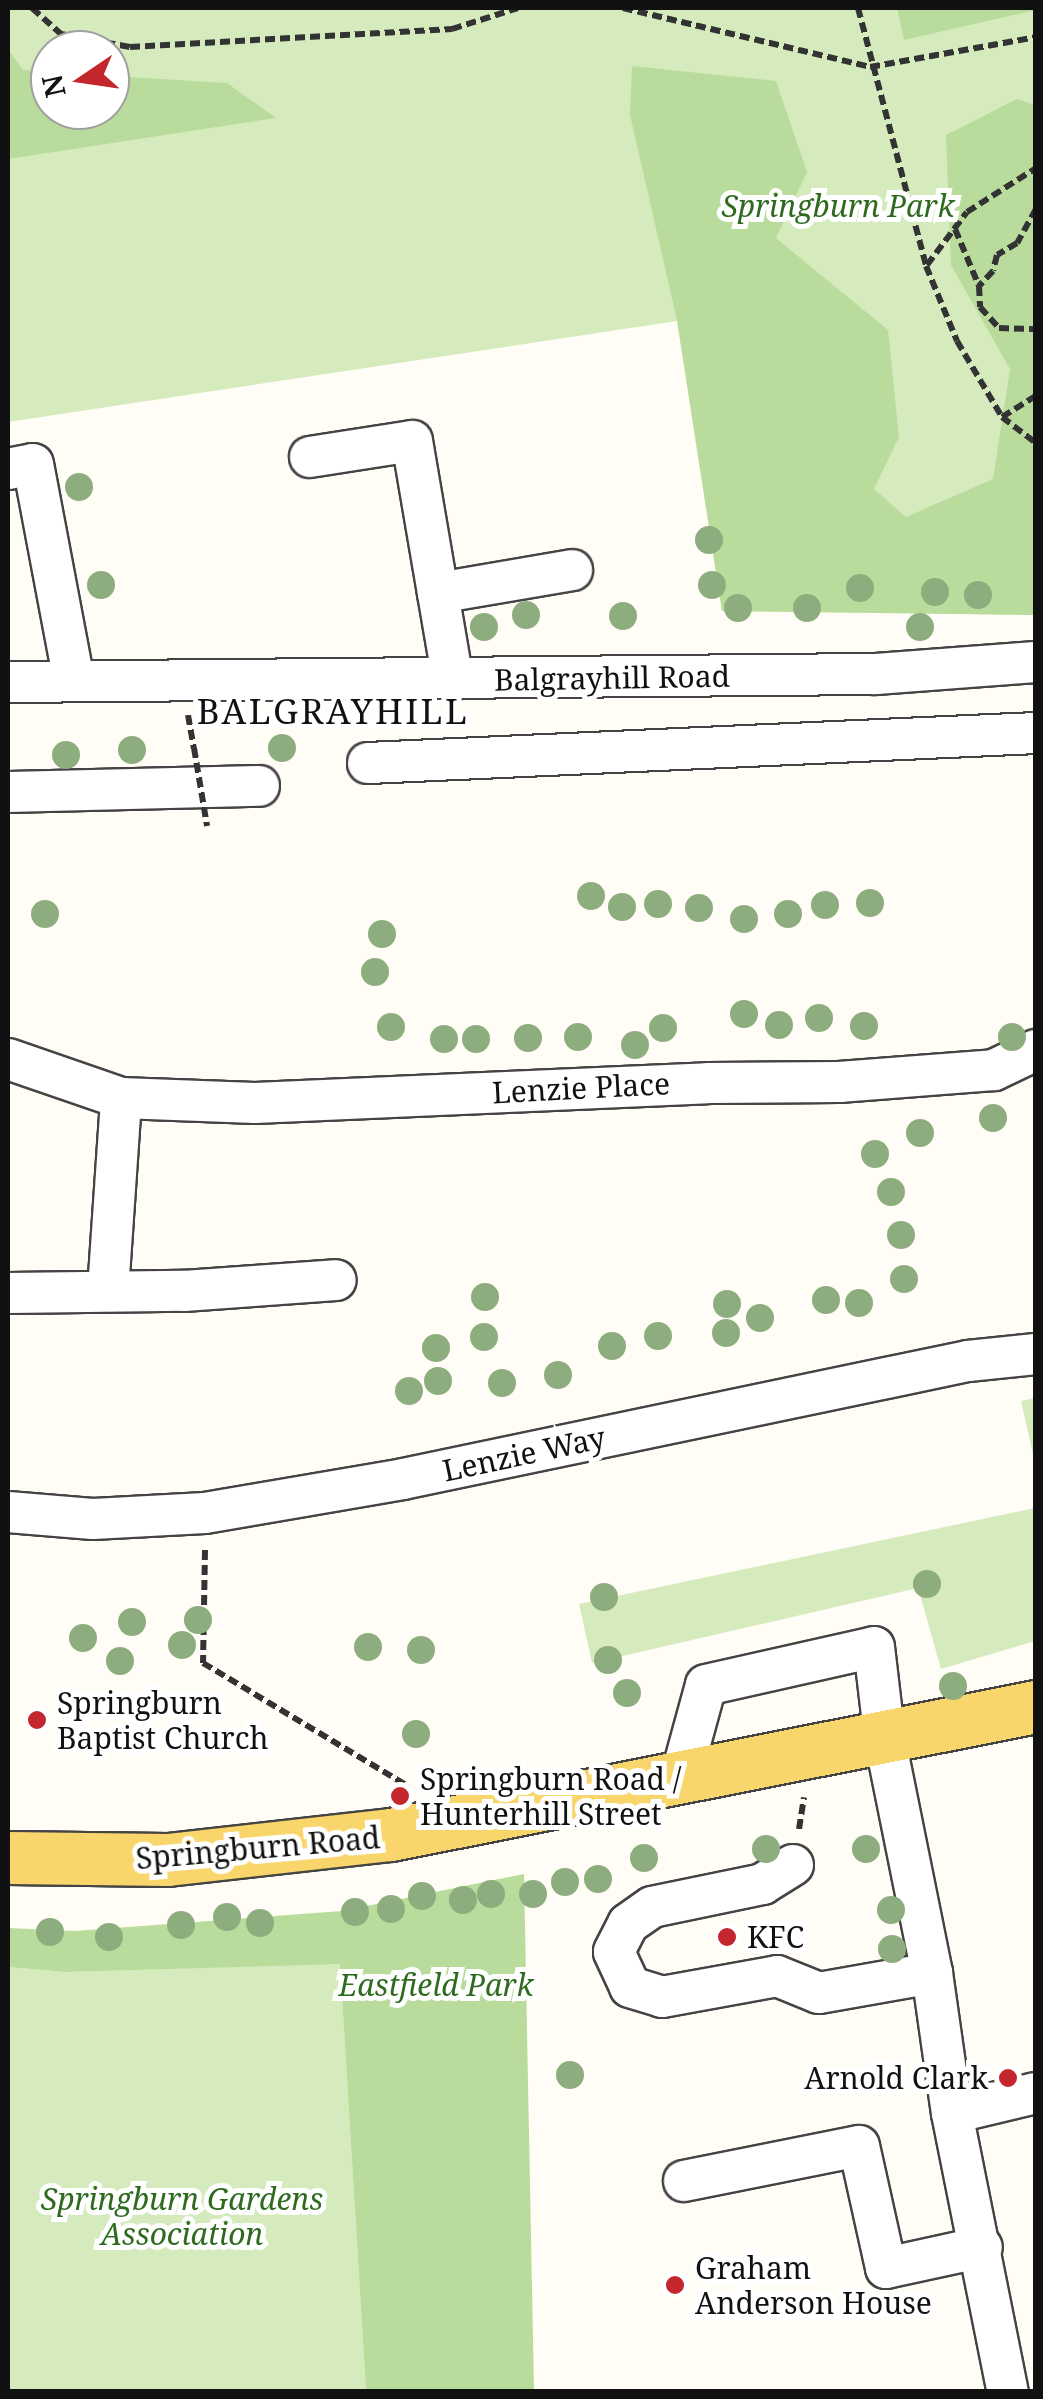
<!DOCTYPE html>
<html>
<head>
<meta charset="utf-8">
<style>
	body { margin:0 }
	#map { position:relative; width:1043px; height:2399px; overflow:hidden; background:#fffdf5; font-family:"Noto Serif",serif }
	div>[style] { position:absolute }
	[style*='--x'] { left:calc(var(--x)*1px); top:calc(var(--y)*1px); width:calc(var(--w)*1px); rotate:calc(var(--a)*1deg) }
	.green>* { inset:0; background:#d5ebbd }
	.forest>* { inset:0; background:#b9dc9c }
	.path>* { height:6px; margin-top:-3px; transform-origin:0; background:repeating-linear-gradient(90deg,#333 0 10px,transparent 0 15px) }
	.roads { filter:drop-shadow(2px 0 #444) drop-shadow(-2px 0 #444) drop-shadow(0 2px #444) drop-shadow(0 -2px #444) }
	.minor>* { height:40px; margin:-20px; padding:0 20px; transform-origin:20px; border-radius:20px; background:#fff }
	.major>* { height:52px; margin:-26px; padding:0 26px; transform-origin:26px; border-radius:26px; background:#f9d66b }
	.path-bridge>* { height:6px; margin-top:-3px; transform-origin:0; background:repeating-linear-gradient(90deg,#333 0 10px,transparent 0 15px) }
	.trees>* { width:28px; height:28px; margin:-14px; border-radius:50%; background:#8dad7f }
	.dots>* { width:28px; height:28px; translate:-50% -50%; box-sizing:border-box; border:5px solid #fff; border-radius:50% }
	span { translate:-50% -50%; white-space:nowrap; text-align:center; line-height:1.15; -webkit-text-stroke:10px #fff; paint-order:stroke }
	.park-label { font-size:30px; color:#2f6b1f; font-style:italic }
	.street-label { font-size:30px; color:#111 }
	.poi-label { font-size:30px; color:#111 }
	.left { translate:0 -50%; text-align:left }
	.right { translate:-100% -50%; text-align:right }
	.quarter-label { font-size:35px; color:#111; letter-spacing:2.5px }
	.frame { position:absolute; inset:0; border:10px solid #111; pointer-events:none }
	.north { position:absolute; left:30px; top:30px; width:100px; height:100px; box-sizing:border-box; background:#fff; border:2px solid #a0a0a0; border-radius:50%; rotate:257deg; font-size:28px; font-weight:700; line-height:40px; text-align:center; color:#111 }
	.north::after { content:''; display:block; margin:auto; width:35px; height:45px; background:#c4262e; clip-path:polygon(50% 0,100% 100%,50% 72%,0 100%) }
</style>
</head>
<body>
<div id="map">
	<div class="green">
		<div style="clip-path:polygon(evenodd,8px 8px,1035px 8px,1035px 615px,722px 611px,677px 321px,8px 422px,8px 8px,50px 50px,110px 50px,110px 110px,50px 110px,50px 50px)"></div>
		<div style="clip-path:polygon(1035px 1398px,1036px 1398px,1035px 1463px,1021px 1401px)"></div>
		<div style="clip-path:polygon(1035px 1508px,1035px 1641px,941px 1669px,918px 1588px,592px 1663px,579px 1604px)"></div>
		<div style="clip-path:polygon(340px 1963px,366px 2391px,8px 2391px,8px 1967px,65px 1972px)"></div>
	</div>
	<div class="forest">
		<div style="clip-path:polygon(897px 8px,1035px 8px,1036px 10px,904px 40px)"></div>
		<div style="clip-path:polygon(8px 49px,23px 70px,50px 72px,50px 110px,110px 110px,110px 76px,227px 83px,276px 118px,8px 159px)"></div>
		<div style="clip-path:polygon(632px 66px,776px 81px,807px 172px,776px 238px,888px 330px,899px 437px,874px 489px,906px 517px,993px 479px,1010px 369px,951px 265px,946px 135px,1017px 99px,1035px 105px,1035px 615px,722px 611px,677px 320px,630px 115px)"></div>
		<div style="clip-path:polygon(524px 1874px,534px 2391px,366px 2391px,340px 1964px,65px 1972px,8px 1967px,8px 1928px,75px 1931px,342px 1911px)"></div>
	</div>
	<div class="path">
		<div style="--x:32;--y:8;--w:39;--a:42"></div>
		<div style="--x:61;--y:34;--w:70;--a:10.7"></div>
		<div style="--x:130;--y:47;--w:323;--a:-3.2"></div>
		<div style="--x:452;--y:29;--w:69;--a:-17.7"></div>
		<div style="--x:623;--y:8;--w:254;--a:13.4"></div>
		<div style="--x:870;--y:67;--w:169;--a:-10.2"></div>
		<div style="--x:858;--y:8;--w:267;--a:75.2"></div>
		<div style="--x:926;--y:266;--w:81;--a:67.5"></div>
		<div style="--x:957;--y:341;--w:88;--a:59.4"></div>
		<div style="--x:1002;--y:417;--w:43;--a:37.4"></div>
		<div style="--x:1036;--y:209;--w:39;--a:119"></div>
		<div style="--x:1017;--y:243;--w:23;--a:149"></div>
		<div style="--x:997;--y:255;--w:16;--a:104"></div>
		<div style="--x:993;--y:271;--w:21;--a:133"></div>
		<div style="--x:979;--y:286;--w:21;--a:87"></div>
		<div style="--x:980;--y:307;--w:28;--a:48"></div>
		<div style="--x:999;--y:328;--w:37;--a:2"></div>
		<div style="--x:955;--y:229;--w:62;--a:67.2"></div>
		<div style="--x:927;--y:265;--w:66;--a:-53"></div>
		<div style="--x:967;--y:212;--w:82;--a:-32.5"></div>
		<div style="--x:1002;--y:417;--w:40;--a:-32"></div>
		<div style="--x:188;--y:715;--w:34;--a:80"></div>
		<div style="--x:205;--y:1550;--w:113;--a:91"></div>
		<div style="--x:203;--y:1663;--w:240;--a:31"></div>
		<div style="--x:799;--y:1829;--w:32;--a:-81"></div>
	</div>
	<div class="roads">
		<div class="minor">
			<div style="--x:310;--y:457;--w:103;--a:-8.9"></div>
			<div style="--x:412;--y:441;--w:242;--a:80.3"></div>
			<div style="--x:8;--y:469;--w:25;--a:-11"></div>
			<div style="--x:33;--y:464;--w:220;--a:79.3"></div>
			<div style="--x:438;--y:593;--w:136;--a:-9.7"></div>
			<div style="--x:8;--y:682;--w:868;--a:-0.53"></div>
			<div style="--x:876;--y:674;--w:160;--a:-4.3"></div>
			<div style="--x:368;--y:763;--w:669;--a:-2.57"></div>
			<div style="--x:8;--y:792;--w:251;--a:-1.4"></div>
			<div style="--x:8;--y:1059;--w:120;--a:19"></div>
			<div style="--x:121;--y:1098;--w:134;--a:2.1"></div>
			<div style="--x:255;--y:1103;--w:453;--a:-2.5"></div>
			<div style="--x:708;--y:1083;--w:131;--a:-0.4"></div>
			<div style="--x:839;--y:1082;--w:155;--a:-4.4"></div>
			<div style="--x:994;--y:1070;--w:47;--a:-25.5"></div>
			<div style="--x:108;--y:1291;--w:193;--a:-86.1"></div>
			<div style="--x:8;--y:1293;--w:176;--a:-0.7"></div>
			<div style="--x:184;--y:1291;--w:152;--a:-4.1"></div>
			<div style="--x:8;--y:1512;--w:85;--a:4.7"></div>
			<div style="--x:93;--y:1519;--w:112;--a:-3.1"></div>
			<div style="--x:205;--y:1513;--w:201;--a:-9.7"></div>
			<div style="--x:403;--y:1479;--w:577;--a:-11.8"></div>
			<div style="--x:968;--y:1361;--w:68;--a:-5.9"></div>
			<div style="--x:680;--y:1780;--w:98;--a:-74.7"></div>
			<div style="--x:706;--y:1685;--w:172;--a:-12.7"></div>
			<div style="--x:874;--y:1647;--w:94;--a:83.3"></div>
			<div style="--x:885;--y:1740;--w:238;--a:78.6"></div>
			<div style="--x:932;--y:1973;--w:141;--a:81.9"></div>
			<div style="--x:952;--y:2113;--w:285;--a:78.7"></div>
			<div style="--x:793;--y:1865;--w:36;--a:148"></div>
			<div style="--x:763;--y:1884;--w:113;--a:168.3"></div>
			<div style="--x:652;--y:1907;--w:29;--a:145"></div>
			<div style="--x:628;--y:1924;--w:31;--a:117"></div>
			<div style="--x:614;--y:1952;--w:38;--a:65"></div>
			<div style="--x:630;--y:1987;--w:34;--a:17"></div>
			<div style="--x:662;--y:1997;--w:117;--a:-10.3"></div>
			<div style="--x:777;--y:1976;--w:45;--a:22"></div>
			<div style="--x:819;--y:1993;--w:115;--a:-10"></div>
			<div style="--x:952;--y:2113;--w:86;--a:-13.4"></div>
			<div style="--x:684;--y:2181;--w:178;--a:-11.3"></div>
			<div style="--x:859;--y:2146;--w:125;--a:77.5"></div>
			<div style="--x:886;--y:2268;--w:98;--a:-12.3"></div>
		</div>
		<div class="major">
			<div style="--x:8;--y:1858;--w:160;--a:0.7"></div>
			<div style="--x:168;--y:1860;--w:224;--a:-6.4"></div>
			<div style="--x:391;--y:1835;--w:658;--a:-11.22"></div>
		</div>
	</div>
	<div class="path-bridge">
		<div style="--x:194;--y:748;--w:79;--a:80.5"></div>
	</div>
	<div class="trees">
		<div style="left:79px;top:487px"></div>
		<div style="left:709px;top:540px"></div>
		<div style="left:101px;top:585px"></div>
		<div style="left:712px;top:585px"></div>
		<div style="left:860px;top:588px"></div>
		<div style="left:935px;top:592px"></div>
		<div style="left:978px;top:595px"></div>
		<div style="left:738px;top:608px"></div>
		<div style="left:807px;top:608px"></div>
		<div style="left:526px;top:615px"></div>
		<div style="left:623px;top:616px"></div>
		<div style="left:484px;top:627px"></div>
		<div style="left:920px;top:627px"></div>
		<div style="left:282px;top:748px"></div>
		<div style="left:132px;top:750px"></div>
		<div style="left:66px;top:755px"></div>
		<div style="left:591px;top:896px"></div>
		<div style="left:870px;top:903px"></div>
		<div style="left:658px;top:904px"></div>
		<div style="left:825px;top:905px"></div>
		<div style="left:622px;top:907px"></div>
		<div style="left:699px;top:908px"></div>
		<div style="left:45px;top:914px"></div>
		<div style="left:788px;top:914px"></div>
		<div style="left:744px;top:919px"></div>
		<div style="left:382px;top:934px"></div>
		<div style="left:375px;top:972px"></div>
		<div style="left:744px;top:1014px"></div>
		<div style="left:819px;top:1018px"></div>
		<div style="left:779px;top:1025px"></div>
		<div style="left:864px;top:1026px"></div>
		<div style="left:391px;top:1027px"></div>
		<div style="left:663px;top:1028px"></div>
		<div style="left:578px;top:1037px"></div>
		<div style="left:1012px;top:1037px"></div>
		<div style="left:528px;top:1038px"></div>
		<div style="left:444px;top:1039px"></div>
		<div style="left:476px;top:1039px"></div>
		<div style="left:635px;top:1045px"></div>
		<div style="left:993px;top:1118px"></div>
		<div style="left:920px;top:1133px"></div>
		<div style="left:875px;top:1154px"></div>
		<div style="left:891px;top:1192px"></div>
		<div style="left:901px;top:1235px"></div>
		<div style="left:904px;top:1279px"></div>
		<div style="left:485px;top:1297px"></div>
		<div style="left:826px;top:1300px"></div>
		<div style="left:859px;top:1303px"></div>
		<div style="left:727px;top:1304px"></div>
		<div style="left:760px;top:1318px"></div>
		<div style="left:726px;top:1333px"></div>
		<div style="left:658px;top:1336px"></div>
		<div style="left:484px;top:1337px"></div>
		<div style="left:612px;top:1346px"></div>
		<div style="left:436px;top:1348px"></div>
		<div style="left:558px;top:1375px"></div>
		<div style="left:438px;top:1381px"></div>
		<div style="left:502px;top:1383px"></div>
		<div style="left:409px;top:1391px"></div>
		<div style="left:927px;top:1584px"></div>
		<div style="left:604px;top:1597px"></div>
		<div style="left:198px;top:1620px"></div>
		<div style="left:132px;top:1622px"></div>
		<div style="left:83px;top:1638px"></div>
		<div style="left:182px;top:1645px"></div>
		<div style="left:368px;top:1647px"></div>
		<div style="left:421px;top:1650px"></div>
		<div style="left:608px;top:1660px"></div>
		<div style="left:120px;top:1661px"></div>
		<div style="left:953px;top:1686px"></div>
		<div style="left:627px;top:1693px"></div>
		<div style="left:416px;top:1734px"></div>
		<div style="left:766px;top:1849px"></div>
		<div style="left:866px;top:1849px"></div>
		<div style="left:644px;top:1858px"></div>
		<div style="left:598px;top:1879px"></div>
		<div style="left:565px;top:1882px"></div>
		<div style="left:491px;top:1894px"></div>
		<div style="left:533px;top:1894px"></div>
		<div style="left:422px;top:1896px"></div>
		<div style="left:463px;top:1900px"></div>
		<div style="left:391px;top:1909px"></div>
		<div style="left:891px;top:1910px"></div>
		<div style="left:355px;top:1912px"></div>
		<div style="left:227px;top:1917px"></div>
		<div style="left:260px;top:1923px"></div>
		<div style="left:181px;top:1925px"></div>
		<div style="left:50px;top:1932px"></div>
		<div style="left:109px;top:1937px"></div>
		<div style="left:892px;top:1949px"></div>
		<div style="left:570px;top:2075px"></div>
	</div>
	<div class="dots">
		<div style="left:37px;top:1720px;background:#c4262e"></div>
		<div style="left:400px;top:1796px;background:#c4262e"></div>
		<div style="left:727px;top:1937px;background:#c4262e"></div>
		<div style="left:1008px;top:2078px;background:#c4262e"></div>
		<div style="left:675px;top:2285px;background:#c4262e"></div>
	</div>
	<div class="park-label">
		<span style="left:838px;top:206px">Springburn Park</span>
		<span style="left:436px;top:1985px">Eastfield Park</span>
		<span style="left:182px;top:2216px">Springburn Gardens<br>Association</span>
	</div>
	<div class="street-label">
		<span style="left:612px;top:678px;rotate:-1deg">Balgrayhill Road</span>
		<span style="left:581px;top:1088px;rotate:-3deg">Lenzie Place</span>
		<span style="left:524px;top:1454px;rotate:-12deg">Lenzie Way</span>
		<span style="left:258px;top:1848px;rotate:-5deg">Springburn Road</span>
	</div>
	<div class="poi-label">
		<span class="left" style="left:57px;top:1720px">Springburn<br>Baptist Church</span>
		<span class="left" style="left:420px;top:1796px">Springburn Road /<br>Hunterhill Street</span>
		<span class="left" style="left:747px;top:1937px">KFC</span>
		<span class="right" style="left:988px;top:2078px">Arnold Clark</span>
		<span class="left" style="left:695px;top:2285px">Graham<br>Anderson House</span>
	</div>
	<div class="quarter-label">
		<span style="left:333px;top:711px">BALGRAYHILL</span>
	</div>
	<div class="frame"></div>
	<div class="north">N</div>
</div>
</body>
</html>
